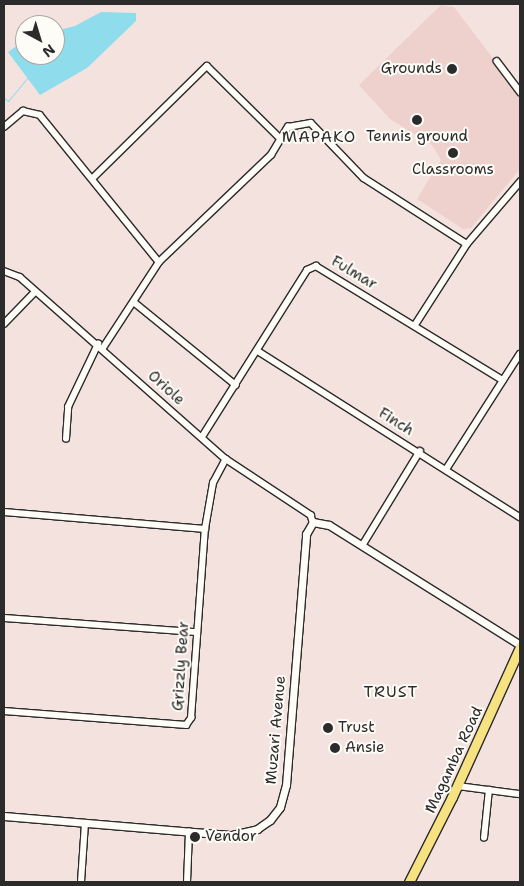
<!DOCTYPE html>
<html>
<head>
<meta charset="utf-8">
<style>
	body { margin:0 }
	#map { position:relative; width:524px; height:886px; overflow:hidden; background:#f4e2de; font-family:"Shantell Sans",sans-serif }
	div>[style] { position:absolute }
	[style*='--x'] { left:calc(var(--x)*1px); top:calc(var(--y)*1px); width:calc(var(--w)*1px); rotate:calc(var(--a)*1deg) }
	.built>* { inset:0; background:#eed0cc }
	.water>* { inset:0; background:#8edcec }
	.stream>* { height:1px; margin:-0.5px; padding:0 0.5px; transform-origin:0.5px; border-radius:0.5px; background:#8edcec }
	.roads { filter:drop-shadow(1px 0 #2b2b2b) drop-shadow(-1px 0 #2b2b2b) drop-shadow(0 1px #2b2b2b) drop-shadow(0 -1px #2b2b2b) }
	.minor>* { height:5.5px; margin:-2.75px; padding:0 2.75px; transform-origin:2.75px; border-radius:2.75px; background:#fdfcf7 }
	.tertiary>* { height:7px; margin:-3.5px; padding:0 3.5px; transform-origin:3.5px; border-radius:3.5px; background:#fdfcf7 }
	.trunk>* { height:9px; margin:-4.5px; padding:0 4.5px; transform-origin:4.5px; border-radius:4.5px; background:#f6e281 }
	.dots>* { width:14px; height:14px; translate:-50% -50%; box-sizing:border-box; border:2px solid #fdfcf7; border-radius:50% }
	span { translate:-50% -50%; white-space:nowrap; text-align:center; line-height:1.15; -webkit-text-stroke:4px #fdfcf7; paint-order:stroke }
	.poi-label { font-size:15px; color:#2b2b2b }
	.right { translate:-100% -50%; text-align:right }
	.left { translate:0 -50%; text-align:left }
	.street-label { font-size:15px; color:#2b2b2b }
	.neighbourhood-label { font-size:16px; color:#2b2b2b; letter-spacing:1px }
	.frame { position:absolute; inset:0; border:5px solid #2b2b2b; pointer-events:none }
	.north { position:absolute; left:15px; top:15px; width:50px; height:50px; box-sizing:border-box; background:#fdfcf7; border:1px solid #a9a8a5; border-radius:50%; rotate:141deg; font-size:14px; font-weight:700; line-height:20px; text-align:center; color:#2b2b2b }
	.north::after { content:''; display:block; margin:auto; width:18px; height:22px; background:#2b2b2b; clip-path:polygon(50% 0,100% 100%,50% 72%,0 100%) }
</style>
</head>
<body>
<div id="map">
	<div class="built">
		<div style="clip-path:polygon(441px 5px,454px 7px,520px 94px,520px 169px,471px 228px,463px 229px,417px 199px,441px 160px,432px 145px,390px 119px,359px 85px)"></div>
	</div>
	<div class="water">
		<div style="clip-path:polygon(101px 12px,136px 13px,136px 21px,87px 68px,40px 95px,8px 52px,25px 40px,25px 55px,55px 55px,55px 31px,75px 26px)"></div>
	</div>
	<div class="stream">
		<div style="--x:4;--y:98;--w:5;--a:37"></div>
		<div style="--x:8;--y:101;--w:30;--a:-50"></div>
	</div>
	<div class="roads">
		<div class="minor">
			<div style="--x:497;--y:61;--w:39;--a:53"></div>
			<div style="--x:4;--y:127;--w:25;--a:-40"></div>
			<div style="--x:23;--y:111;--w:17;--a:13"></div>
			<div style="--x:40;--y:115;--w:189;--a:51"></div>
			<div style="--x:92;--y:179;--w:161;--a:-44.5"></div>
			<div style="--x:207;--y:66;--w:103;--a:44.6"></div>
			<div style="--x:4;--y:271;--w:17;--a:21"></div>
			<div style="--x:20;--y:277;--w:275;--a:41.5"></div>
			<div style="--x:226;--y:459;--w:102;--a:33.4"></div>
			<div style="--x:311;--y:515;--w:7;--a:74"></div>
			<div style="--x:135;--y:303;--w:130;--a:39.1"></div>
			<div style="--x:4;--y:324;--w:43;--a:-45.9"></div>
			<div style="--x:415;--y:325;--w:96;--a:-57.3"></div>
			<div style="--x:467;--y:244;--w:82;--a:-49.5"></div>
			<div style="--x:103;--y:348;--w:103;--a:-56.9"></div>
			<div style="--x:159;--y:262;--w:155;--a:-43.7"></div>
			<div style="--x:271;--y:155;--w:33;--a:-59"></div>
			<div style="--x:288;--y:127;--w:23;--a:-10"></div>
			<div style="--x:311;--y:123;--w:76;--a:46.1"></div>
			<div style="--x:364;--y:178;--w:122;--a:32.7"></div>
			<div style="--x:258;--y:351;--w:310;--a:32.4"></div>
			<div style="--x:202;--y:437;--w:197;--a:-57.8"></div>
			<div style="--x:307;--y:270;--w:10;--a:-24"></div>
			<div style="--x:316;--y:266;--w:219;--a:31.4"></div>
			<div style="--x:66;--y:439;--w:32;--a:-86"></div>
			<div style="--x:68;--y:407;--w:70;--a:-64.5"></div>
			<div style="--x:447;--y:468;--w:135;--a:-57.4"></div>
			<div style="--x:4;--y:512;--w:202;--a:4.8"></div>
			<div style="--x:362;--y:546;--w:111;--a:-58.6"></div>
			<div style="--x:4;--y:618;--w:193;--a:4.2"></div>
			<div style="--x:4;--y:711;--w:183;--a:4.4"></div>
			<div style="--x:186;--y:725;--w:9;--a:-54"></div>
			<div style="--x:191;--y:718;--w:190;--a:-85.8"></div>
			<div style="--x:205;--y:529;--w:47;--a:-80.1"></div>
			<div style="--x:213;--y:483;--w:27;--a:-62"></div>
			<div style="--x:458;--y:786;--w:63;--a:7.4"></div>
			<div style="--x:484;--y:838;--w:48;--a:-84.1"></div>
			<div style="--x:81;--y:882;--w:58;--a:-86.1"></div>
			<div style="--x:187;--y:882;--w:50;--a:-87.7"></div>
		</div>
		<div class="tertiary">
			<div style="--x:4;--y:816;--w:229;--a:4.8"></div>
			<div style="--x:232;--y:835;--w:26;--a:-13"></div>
			<div style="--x:257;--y:829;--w:16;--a:-35"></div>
			<div style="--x:270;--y:820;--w:16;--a:-52"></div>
			<div style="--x:280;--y:807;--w:23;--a:-75"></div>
			<div style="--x:286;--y:785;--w:252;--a:-85.4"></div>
			<div style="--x:306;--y:534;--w:14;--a:-60"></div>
			<div style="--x:313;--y:522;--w:16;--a:11"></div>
			<div style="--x:329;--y:525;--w:226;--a:32.1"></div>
		</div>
		<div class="trunk">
			<div style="--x:409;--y:882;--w:95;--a:-63.2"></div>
			<div style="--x:452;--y:797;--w:165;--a:-65.6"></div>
		</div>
	</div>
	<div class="dots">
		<div style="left:452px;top:69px;background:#2b2b2b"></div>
		<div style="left:417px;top:120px;background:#2b2b2b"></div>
		<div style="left:453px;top:153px;background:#2b2b2b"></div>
		<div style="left:328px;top:728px;background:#2b2b2b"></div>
		<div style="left:335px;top:748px;background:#2b2b2b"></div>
		<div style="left:195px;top:837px;background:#2b2b2b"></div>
	</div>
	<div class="poi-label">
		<span class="right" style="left:442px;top:69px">Grounds</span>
		<span style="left:417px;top:137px">Tennis ground</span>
		<span style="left:453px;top:170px">Classrooms</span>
		<span class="left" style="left:338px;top:728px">Trust</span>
		<span class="left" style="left:345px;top:748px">Ansie</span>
		<span class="left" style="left:205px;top:837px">Vendor</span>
	</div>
	<div class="street-label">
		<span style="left:354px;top:273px;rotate:31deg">Fulmar</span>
		<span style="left:166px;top:388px;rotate:42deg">Oriole</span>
		<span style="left:396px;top:422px;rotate:32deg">Finch</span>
		<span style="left:181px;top:666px;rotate:-86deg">Grizzly Bear</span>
		<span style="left:276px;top:730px;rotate:-85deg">Muzari Avenue</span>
		<span style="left:454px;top:760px;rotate:-65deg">Magamba Road</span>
	</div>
	<div class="neighbourhood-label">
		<span style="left:319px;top:137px">MAPAKO</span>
		<span style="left:391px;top:692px">TRUST</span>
	</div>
	<div class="frame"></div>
	<div class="north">N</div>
</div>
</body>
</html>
